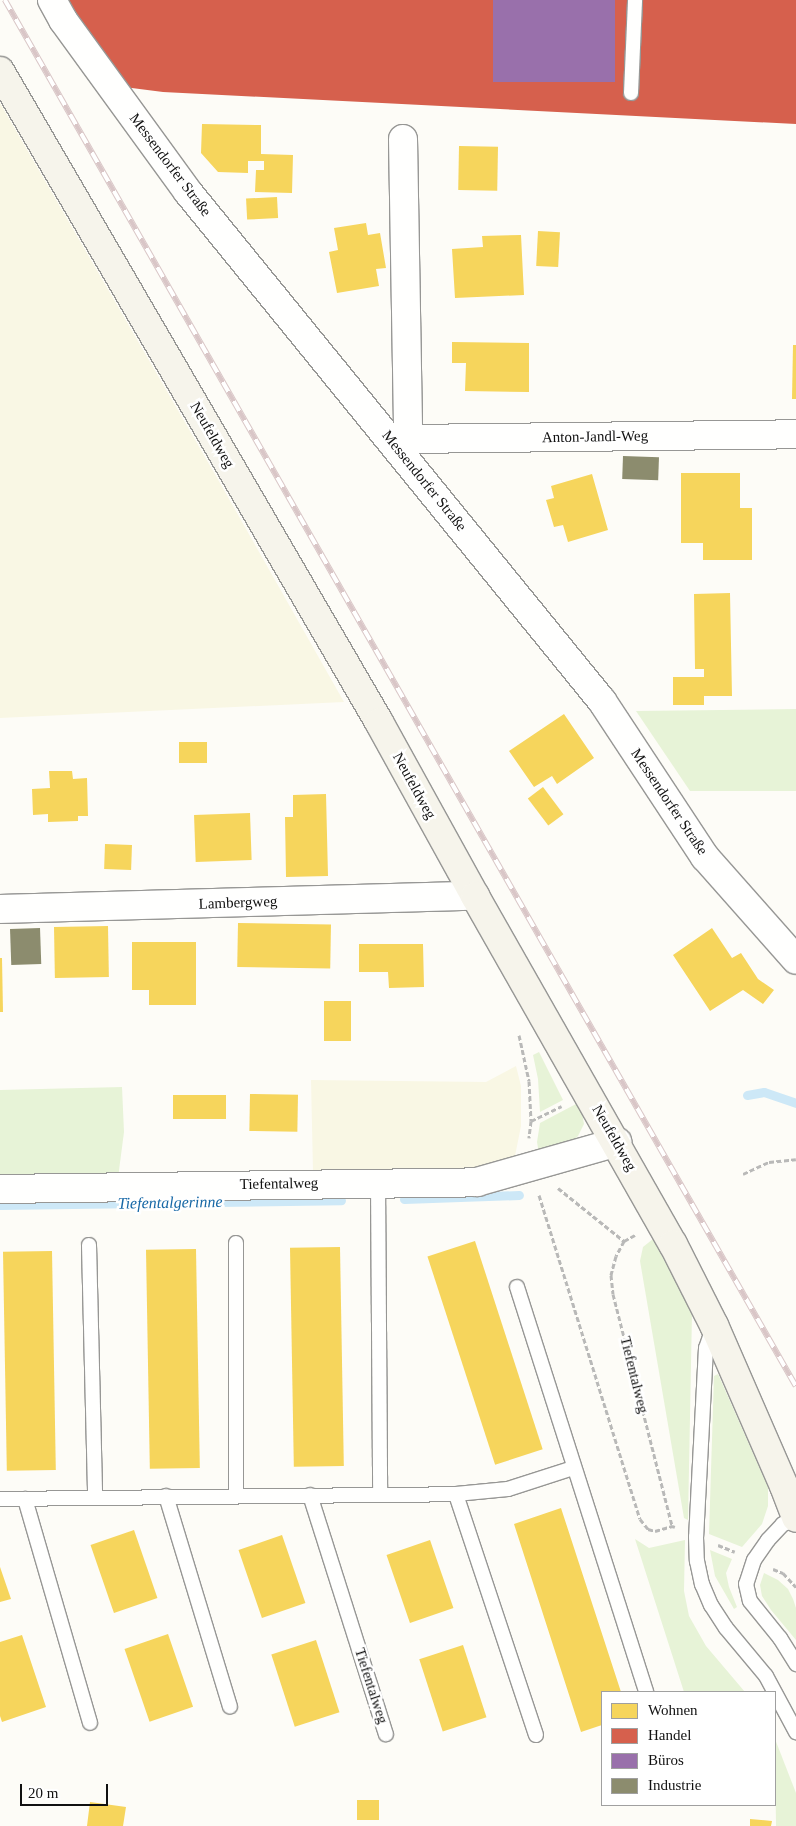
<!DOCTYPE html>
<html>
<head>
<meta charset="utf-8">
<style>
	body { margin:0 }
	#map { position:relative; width:796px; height:1826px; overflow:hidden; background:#fdfcf7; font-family:"Times New Roman",serif }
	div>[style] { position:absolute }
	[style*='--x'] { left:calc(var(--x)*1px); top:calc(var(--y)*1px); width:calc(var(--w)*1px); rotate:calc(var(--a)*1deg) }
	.farmland>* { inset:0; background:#f9f7e4 }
	.green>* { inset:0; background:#e7f3d7 }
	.homes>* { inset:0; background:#f6d55c; transform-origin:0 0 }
	.shops>* { inset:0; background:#d6604d }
	.offices>* { inset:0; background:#9970ab; transform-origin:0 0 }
	.industry>* { inset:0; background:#8c8c6e; transform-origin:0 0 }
	.stream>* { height:9px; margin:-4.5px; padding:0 4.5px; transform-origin:4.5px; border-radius:4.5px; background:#cde8f7 }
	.path>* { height:3px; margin-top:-1.5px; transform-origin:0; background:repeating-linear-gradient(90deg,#b9b9b8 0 5px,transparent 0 7.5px) }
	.roads { filter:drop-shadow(1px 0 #979795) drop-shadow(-1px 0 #979795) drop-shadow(0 1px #979795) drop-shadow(0 -1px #979795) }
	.lane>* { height:14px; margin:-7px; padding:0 7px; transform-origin:7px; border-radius:7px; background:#fffffe }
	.street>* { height:28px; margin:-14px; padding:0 14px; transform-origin:14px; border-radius:14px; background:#fffffe }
	.secondary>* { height:28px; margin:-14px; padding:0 14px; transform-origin:14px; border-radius:14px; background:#f6f4eb }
	.rail>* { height:5.5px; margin-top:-2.75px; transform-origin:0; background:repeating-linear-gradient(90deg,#fff 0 11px,#d9c6c7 0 22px); box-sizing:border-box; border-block:1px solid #d9c6c7 }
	span { translate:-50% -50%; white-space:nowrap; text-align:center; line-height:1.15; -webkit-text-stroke:5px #fff; paint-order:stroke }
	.street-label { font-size:15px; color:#111 }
	.water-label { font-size:16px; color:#1768a6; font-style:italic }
	.legend { position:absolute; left:601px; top:1691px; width:175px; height:115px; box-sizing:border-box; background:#fff; border:1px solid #a0a0a0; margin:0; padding:6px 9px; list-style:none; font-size:15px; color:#111 }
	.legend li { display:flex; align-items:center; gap:10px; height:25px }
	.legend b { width:25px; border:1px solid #a0a0a0 }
	.scale { position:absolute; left:20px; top:1784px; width:88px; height:22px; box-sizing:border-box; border:2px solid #111; border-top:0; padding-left:6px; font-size:15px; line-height:18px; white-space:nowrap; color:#111; -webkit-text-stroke:4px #fff; paint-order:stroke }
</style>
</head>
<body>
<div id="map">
	<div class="farmland">
		<div style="clip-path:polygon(0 103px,216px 476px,344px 702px,0 718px)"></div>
		<div style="clip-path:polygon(516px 1066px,521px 1086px,521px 1126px,515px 1156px,474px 1170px,313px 1172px,311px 1080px,486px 1082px)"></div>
	</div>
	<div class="green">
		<div style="clip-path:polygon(796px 709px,796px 791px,690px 791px,636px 711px)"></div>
		<div style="clip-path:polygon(539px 1052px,563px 1100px,540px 1112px,538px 1079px,533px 1055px)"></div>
		<div style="clip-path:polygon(122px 1087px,124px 1132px,118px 1178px,0 1178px,0 1090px)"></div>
		<div style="clip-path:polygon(576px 1104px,582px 1113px,584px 1124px,578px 1136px,568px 1145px,539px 1154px,537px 1142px,540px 1123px)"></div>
		<div style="clip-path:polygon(653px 1239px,692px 1313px,688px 1520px,684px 1518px,640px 1261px,643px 1247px)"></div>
		<div style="clip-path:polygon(718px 1374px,768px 1487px,768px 1506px,762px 1524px,742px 1547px,709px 1534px,714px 1376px)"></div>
		<div style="clip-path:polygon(635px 1539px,649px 1548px,685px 1540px,684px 1591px,689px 1616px,706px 1646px,745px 1692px,684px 1692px)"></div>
		<div style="clip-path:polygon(710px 1550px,732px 1559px,726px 1573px,729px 1587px,737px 1607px,734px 1609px,715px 1576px)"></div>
		<div style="clip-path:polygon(764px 1573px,778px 1580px,788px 1589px,793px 1599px,796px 1608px,796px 1640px,771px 1610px,762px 1596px,760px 1585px)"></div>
		<div style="clip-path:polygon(775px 1739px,796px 1793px,796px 1826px,776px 1826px)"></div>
	</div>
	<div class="homes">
		<div style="clip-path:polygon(202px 124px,261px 125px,261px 154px,293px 155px,292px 193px,255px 192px,256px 170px,264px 170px,264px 161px,248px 161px,248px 173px,218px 172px,201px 153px)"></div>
		<div style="left:459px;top:146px;width:39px;height:44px;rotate:1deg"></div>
		<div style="left:277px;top:197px;width:21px;height:31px;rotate:87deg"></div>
		<div style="clip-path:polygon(366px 223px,368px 235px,380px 233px,386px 268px,376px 269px,379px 286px,337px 293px,329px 252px,338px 250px,334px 228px)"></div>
		<div style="left:538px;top:231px;width:22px;height:35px;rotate:3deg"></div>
		<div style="clip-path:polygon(521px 235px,524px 295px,455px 298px,452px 249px,483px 247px,482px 236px)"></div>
		<div style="clip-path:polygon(452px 342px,529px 343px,529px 392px,465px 391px,466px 363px,452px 363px)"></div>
		<div style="clip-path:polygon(793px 345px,796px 345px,796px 399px,792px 399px)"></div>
		<div style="clip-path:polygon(681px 473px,740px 473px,740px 508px,752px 508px,752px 560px,703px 560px,703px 543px,681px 543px)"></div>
		<div style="clip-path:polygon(592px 474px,608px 530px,568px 542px,563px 525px,554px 527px,546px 500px,554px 498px,551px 486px)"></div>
		<div style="clip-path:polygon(730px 593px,732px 696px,704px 696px,704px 705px,673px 705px,673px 677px,704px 677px,704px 669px,695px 669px,694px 594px)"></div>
		<div style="clip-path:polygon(564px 714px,594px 758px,557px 784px,552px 776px,534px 787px,509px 751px)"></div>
		<div style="left:179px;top:742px;width:28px;height:21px"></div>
		<div style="clip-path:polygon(49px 771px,72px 771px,73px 779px,87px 778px,88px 816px,78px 816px,78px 821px,48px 822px,48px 814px,33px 815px,32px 789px,50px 788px)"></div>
		<div style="left:543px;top:787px;width:34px;height:19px;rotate:53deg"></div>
		<div style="clip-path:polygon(326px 794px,328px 876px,286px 877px,285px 817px,293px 817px,293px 795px)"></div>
		<div style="left:250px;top:813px;width:47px;height:56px;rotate:88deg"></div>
		<div style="left:105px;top:844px;width:27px;height:25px;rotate:2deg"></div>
		<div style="left:238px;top:923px;width:93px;height:44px;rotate:1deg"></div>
		<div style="left:108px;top:926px;width:51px;height:54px;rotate:89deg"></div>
		<div style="clip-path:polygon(712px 928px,732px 958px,741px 953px,758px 979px,774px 990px,763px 1004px,743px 990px,710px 1011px,673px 955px)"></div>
		<div style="clip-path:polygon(132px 942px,196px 942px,196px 1005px,149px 1005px,149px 990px,132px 990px)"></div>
		<div style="clip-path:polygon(359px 944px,423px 944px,424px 987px,389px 988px,388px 972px,359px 972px)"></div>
		<div style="clip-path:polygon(0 958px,2px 958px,3px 1012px,0 1012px)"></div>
		<div style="left:324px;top:1001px;width:27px;height:40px"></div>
		<div style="left:250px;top:1094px;width:48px;height:37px;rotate:1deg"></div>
		<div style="left:173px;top:1095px;width:53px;height:24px"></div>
		<div style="left:475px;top:1241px;width:219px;height:50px;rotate:72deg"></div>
		<div style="left:340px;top:1247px;width:219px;height:50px;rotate:89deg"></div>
		<div style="left:196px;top:1249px;width:219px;height:50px;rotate:89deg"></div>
		<div style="left:52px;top:1251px;width:219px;height:49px;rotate:89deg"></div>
		<div style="clip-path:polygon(561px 1508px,621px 1692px,602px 1692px,602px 1725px,581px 1732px,514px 1524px)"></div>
		<div style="left:134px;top:1530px;width:72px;height:46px;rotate:71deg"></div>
		<div style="left:282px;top:1535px;width:72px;height:46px;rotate:71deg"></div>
		<div style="left:430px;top:1540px;width:72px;height:46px;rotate:71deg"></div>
		<div style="clip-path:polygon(0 1567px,11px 1599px,0 1602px)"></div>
		<div style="left:168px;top:1634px;width:77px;height:46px;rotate:71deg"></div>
		<div style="clip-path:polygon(22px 1635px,46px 1707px,2px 1722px,0 1716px,0 1642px)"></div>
		<div style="left:316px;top:1640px;width:76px;height:47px;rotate:72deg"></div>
		<div style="left:463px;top:1645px;width:76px;height:46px;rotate:72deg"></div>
		<div style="left:357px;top:1800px;width:22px;height:20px"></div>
		<div style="clip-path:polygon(90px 1802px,126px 1807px,123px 1826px,87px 1826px)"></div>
		<div style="clip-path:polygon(750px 1819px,772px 1821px,771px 1826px,750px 1826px)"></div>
	</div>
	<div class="shops">
		<div style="clip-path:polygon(68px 0,796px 0,796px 124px,163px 92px,124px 87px)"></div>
	</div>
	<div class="offices">
		<div style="left:493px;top:0;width:122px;height:82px"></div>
	</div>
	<div class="industry">
		<div style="left:623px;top:456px;width:36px;height:23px;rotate:2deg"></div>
		<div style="left:40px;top:928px;width:36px;height:30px;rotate:88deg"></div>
	</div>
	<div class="stream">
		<div style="--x:747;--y:1095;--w:17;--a:-10"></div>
		<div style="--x:764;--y:1092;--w:34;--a:19"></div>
		<div style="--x:404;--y:1199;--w:115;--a:-2"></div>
		<div style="--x:0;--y:1205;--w:341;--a:-0.8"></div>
	</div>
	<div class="path">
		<div style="--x:519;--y:1035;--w:47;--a:77.7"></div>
		<div style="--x:529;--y:1081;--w:40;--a:87.1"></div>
		<div style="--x:531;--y:1121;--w:17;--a:97"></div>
		<div style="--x:531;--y:1121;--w:34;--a:-26"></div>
		<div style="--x:743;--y:1174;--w:29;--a:-25"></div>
		<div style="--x:769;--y:1162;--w:27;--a:-6"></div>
		<div style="--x:558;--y:1188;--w:85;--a:38.8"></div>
		<div style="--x:539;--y:1195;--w:339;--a:72.7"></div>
		<div style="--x:640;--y:1519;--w:13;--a:51"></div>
		<div style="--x:648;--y:1529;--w:7;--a:16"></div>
		<div style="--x:655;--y:1531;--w:18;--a:-16"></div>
		<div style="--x:672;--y:1526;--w:3;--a:18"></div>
		<div style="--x:635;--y:1235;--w:13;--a:151"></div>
		<div style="--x:624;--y:1241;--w:17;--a:118"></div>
		<div style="--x:616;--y:1256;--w:20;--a:105"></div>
		<div style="--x:611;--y:1275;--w:19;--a:84"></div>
		<div style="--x:613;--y:1294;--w:239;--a:75.7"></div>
		<div style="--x:718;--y:1545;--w:18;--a:22"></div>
		<div style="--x:773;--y:1569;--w:11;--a:22"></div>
		<div style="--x:783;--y:1573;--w:19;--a:47"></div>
	</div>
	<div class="roads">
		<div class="lane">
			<div style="--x:631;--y:93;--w:93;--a:-87.5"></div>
			<div style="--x:378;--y:1183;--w:312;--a:89.6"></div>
			<div style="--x:236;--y:1243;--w:253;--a:90"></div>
			<div style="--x:89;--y:1245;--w:252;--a:88.6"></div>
			<div style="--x:517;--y:1287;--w:425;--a:72.3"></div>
			<div style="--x:713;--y:1328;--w:21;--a:109"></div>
			<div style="--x:706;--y:1348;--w:189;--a:93"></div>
			<div style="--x:696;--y:1537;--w:24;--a:88"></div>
			<div style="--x:697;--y:1561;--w:24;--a:78"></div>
			<div style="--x:702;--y:1584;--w:23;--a:67"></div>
			<div style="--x:711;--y:1605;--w:27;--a:57"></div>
			<div style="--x:726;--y:1628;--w:62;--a:50.2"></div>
			<div style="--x:766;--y:1676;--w:64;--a:61.8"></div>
			<div style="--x:310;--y:1495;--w:251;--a:72.4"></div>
			<div style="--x:166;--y:1496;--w:220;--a:73.1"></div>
			<div style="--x:0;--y:1499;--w:456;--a:-0.6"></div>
			<div style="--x:25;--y:1499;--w:233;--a:73.8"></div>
			<div style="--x:796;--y:1520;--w:14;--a:163"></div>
			<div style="--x:783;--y:1524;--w:22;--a:133"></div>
			<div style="--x:768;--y:1540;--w:24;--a:125"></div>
			<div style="--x:754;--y:1560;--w:25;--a:108"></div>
			<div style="--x:746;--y:1584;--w:17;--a:77"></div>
			<div style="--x:750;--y:1601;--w:48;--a:51"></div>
			<div style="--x:780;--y:1638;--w:31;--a:58"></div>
			<div style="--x:536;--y:1735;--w:254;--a:-108.4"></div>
			<div style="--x:456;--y:1494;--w:52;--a:-5.5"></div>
			<div style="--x:508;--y:1489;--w:68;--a:-17.9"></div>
		</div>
		<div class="street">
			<div style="--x:52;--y:0;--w:23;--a:61"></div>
			<div style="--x:63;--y:20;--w:213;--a:54"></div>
			<div style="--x:188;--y:192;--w:656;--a:50.88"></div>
			<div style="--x:602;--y:701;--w:187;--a:56.6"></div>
			<div style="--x:705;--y:857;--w:137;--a:48.5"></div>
			<div style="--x:403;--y:139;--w:300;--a:89"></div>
			<div style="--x:397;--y:447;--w:14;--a:-36"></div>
			<div style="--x:408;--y:439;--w:388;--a:-0.7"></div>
			<div style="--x:0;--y:909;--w:475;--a:-1.6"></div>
			<div style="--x:0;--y:1189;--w:477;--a:-0.8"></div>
			<div style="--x:477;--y:1182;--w:146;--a:-15.9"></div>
		</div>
		<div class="secondary">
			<div style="--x:0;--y:71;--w:753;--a:59.79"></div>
			<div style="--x:379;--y:722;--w:199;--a:61.1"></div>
			<div style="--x:475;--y:896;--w:400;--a:60.4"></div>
			<div style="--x:673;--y:1244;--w:91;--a:63.2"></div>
			<div style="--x:714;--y:1325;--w:176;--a:66.5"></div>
			<div style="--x:784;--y:1486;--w:34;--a:69"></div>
		</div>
	</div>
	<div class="rail">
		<div style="--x:5;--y:0;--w:1596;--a:60.29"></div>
	</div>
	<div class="street-label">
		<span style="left:170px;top:165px;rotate:53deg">Messendorfer Straße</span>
		<span style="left:212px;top:435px;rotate:60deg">Neufeldweg</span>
		<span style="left:595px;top:437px;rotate:-1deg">Anton-Jandl-Weg</span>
		<span style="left:424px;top:481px;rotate:51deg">Messendorfer Straße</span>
		<span style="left:414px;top:786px;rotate:61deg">Neufeldweg</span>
		<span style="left:669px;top:802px;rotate:56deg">Messendorfer Straße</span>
		<span style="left:238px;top:903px;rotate:-2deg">Lambergweg</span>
		<span style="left:614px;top:1138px;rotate:60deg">Neufeldweg</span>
		<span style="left:279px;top:1184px;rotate:-1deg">Tiefentalweg</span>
		<span style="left:634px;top:1375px;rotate:76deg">Tiefentalweg</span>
		<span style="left:371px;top:1686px;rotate:72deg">Tiefentalweg</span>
	</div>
	<div class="water-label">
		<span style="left:170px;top:1203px;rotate:-1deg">Tiefentalgerinne</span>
	</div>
	<ul class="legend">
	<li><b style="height:14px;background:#f6d55c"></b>Wohnen</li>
	<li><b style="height:14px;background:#d6604d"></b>Handel</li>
	<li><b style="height:14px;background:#9970ab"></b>Büros</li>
	<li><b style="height:14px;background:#8c8c6e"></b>Industrie</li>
	</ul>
	<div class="scale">20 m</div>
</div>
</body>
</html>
